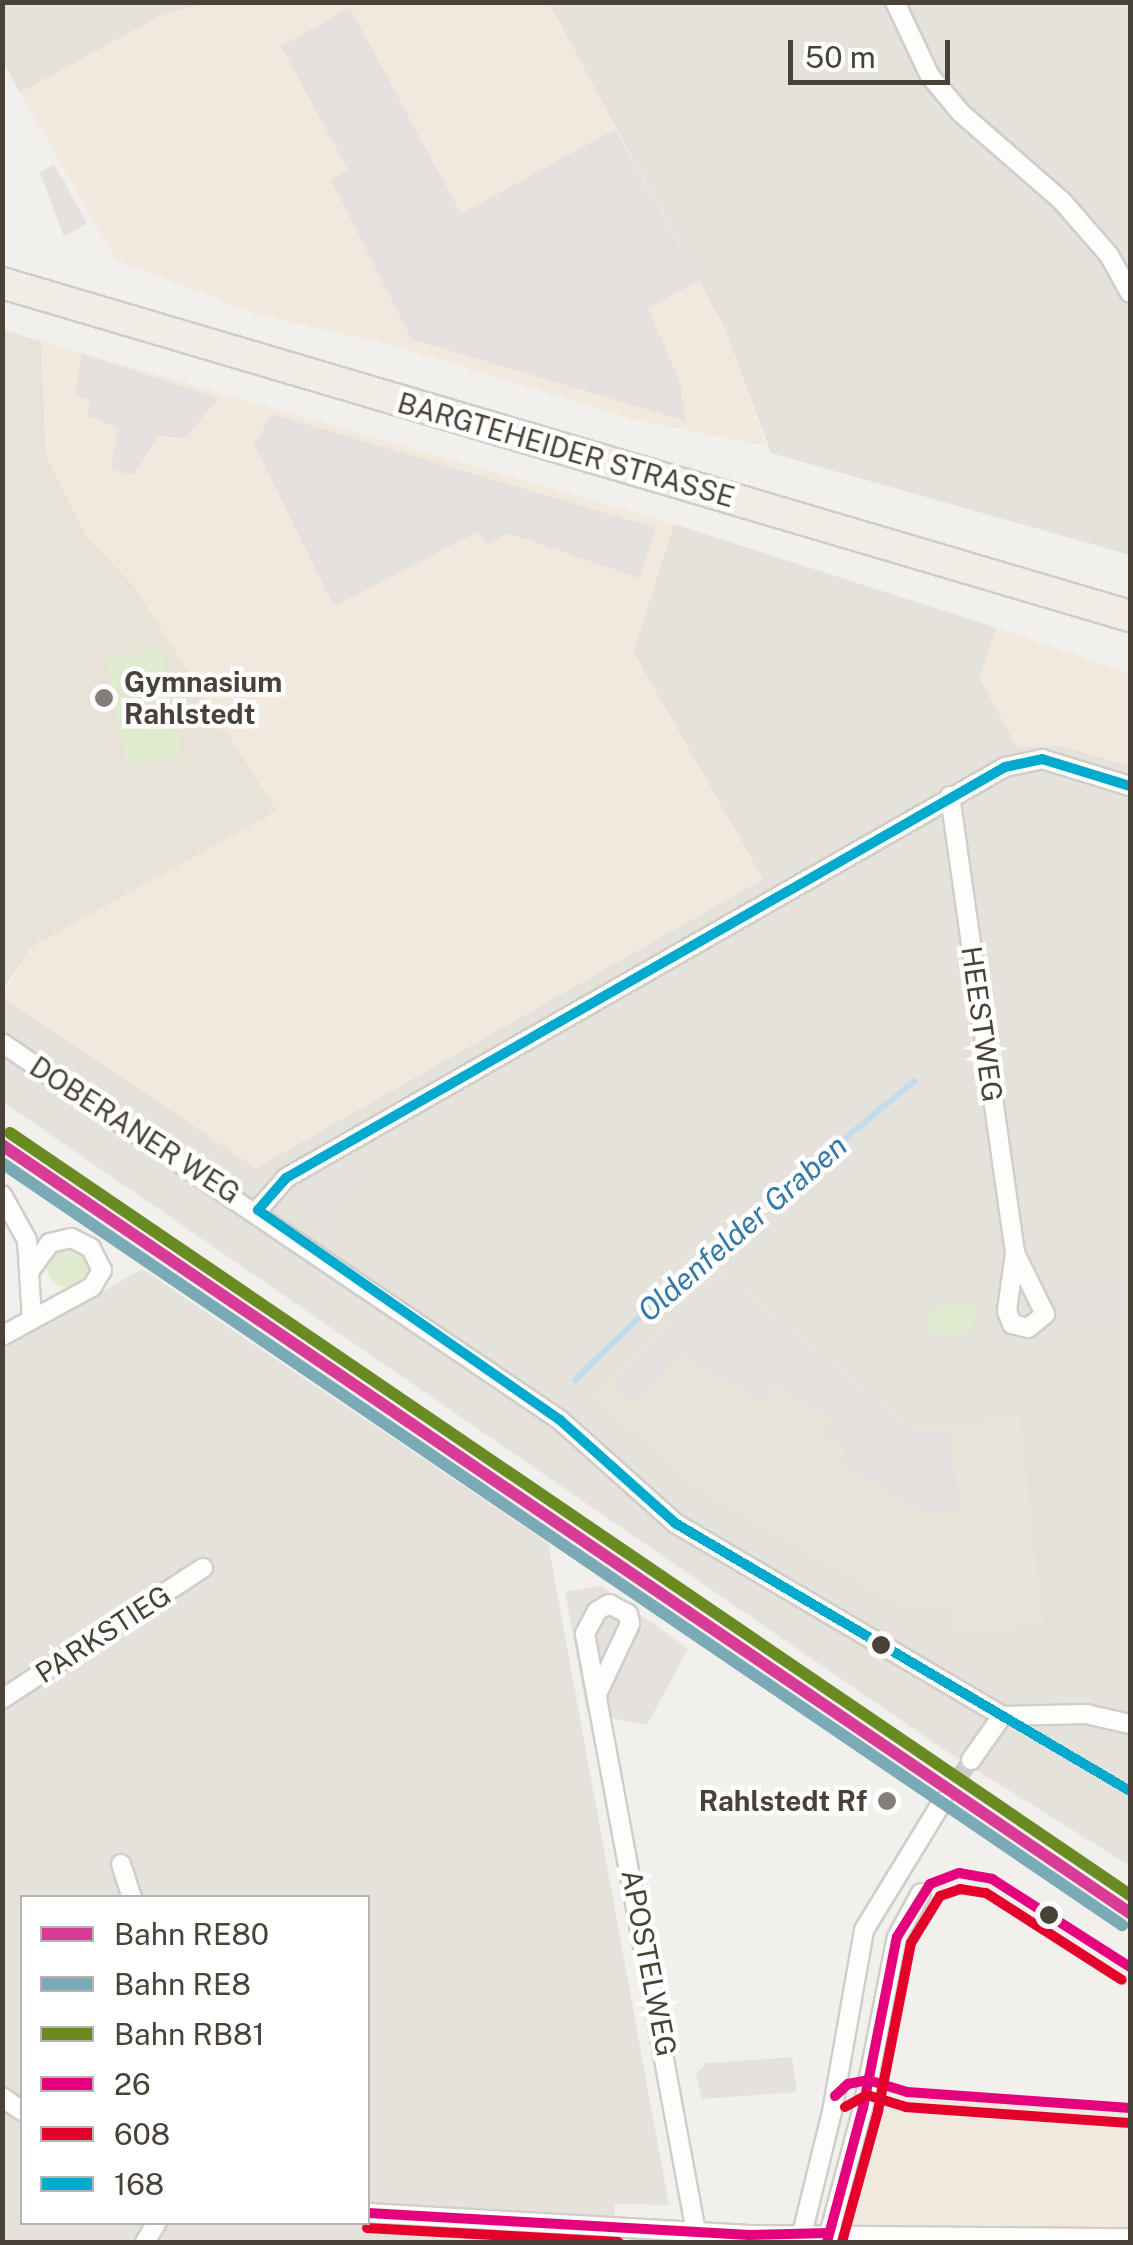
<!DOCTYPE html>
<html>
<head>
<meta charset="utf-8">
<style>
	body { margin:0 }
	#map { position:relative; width:1133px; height:2245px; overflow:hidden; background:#f2f0ed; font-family:"Public Sans",sans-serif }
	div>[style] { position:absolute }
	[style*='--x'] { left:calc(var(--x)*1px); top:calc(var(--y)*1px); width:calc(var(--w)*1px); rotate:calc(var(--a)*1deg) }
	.residential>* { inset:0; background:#e5e2db }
	.commercial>* { inset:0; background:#f1e9de }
	.education>* { inset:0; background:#e8e3d9 }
	.green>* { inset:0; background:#e0eacf; transform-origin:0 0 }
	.round { border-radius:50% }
	.parking>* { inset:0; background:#e4e1de; transform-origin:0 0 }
	.stream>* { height:6px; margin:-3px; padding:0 3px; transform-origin:3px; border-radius:3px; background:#c0dced }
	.street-tunnel>* { height:18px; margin-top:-9px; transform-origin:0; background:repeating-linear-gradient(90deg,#d0cdc9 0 18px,transparent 0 27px) }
	.roads { filter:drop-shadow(2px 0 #d0ceca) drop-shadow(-2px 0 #d0ceca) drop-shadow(0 2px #d0ceca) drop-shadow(0 -2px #d0ceca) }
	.street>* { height:18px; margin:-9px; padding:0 9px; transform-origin:9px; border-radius:9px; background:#fdfdfc }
	.primary>* { height:30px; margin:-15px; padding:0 15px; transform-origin:15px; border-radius:15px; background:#f1ede6 }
	.bus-1>* { height:10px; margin:-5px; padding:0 5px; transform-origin:5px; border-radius:5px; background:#e5007d }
	.bus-2>* { height:10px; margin:-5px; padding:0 5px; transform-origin:5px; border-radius:5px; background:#e4002b }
	.bus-3>* { height:10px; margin:-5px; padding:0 5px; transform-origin:5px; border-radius:5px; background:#00a9ce }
	.rail-1>* { height:12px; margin:-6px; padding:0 6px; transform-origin:6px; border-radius:6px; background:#d83c96 }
	.rail-2>* { height:12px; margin:-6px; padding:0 6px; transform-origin:6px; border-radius:6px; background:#7aaab6 }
	.rail-3>* { height:12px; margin:-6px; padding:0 6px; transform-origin:6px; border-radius:6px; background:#6a8a22 }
	.dots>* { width:28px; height:28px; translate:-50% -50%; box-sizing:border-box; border:5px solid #fff; border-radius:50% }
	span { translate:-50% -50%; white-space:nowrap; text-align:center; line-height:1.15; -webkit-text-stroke:9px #fff; paint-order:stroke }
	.street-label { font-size:28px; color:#484239 }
	.poi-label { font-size:28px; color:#484239; font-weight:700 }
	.left { translate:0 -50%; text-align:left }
	.right { translate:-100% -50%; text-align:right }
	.water-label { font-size:30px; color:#3479a8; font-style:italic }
	.frame { position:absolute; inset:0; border:5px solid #484239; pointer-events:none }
	.legend { position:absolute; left:20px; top:1895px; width:350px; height:330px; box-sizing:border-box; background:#fff; border:2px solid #b6b3b0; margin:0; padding:12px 18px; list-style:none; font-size:30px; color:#484239 }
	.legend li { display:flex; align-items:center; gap:20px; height:50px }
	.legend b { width:50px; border:2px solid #b6b3b0 }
	.scale { position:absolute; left:788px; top:40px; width:162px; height:45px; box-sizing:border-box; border:5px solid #484239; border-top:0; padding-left:12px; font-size:30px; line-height:35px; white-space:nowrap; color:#484239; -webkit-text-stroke:8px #fff; paint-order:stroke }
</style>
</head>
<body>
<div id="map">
	<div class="residential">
		<div style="clip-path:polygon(2px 3px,205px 3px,158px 17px,20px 93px,3px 61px)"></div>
		<div style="clip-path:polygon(545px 3px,1130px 3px,1130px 555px,771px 453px,724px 327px)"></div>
		<div style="clip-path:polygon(674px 524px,997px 628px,979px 677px,1017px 746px,1062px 746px,1130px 766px,1130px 1866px,943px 1749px,3px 1102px,2px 996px,256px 1168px,763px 879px,633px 652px)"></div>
		<div style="clip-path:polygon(evenodd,142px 1269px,548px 1543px,669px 2205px,615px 2204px,614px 2242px,3px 2242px,2px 1350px,142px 1269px,22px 1898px,368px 1898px,368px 2222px,22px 2222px,22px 1898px)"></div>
	</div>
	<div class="commercial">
		<div style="clip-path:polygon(205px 3px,549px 3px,724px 327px,766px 446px,631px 419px,396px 346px,259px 315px,117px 261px,20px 93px,158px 17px)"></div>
		<div style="clip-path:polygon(41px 341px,674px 524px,633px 652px,763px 879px,256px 1168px,3px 996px,30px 947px,133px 585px,86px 537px,46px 457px)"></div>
		<div style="clip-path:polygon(997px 628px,1130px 673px,1130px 766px,1062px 746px,1017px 747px,979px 677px)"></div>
		<div style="clip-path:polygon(908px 2097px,1130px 2113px,1130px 2242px,850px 2242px,877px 2117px)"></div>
	</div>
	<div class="education">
		<div style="clip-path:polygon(3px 330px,41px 341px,46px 457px,86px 537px,133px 585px,277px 811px,31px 947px,3px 990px)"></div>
		<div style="clip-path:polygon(717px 1266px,914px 1427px,1020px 1416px,1043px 1625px,962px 1634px,953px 1630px,950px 1607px,905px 1610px,700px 1492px,593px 1398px)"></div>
	</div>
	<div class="green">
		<div style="left:161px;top:648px;width:109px;height:56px;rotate:79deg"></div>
		<div class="round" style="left:47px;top:1245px;width:42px;height:42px"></div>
		<div style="clip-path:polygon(963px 1303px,976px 1310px,972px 1329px,940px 1335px,927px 1328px,932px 1309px)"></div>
	</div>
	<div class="parking">
		<div style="clip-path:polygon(350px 8px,461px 214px,615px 129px,699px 281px,648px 308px,680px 383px,686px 421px,411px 339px,331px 180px,348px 170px,281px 46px)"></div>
		<div style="clip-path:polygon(54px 164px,87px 223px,64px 237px,40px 172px)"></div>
		<div style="clip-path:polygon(82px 354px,219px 398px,185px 438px,158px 436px,134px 475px,111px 470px,118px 428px,87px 416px,91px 400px,75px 395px)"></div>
		<div style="clip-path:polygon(272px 414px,656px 528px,639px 578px,508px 533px,486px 545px,478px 532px,334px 606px,254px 444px)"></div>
		<div style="clip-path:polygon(346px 1158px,357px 1176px,331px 1192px,327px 1222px,312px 1204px,308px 1181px)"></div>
		<div style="clip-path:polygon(717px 1272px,914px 1433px,949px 1429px,960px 1510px,929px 1515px,840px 1461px,846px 1449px,823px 1435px,833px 1418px,775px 1383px,762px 1401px,680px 1352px,636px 1404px,614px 1383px)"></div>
		<div style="left:1064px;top:1284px;width:66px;height:35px"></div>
		<div style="clip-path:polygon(601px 1586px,688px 1649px,647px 1725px,587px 1713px,565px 1592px)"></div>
		<div style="clip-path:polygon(792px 2057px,797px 2092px,702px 2099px,696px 2074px,706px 2063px)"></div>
	</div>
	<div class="stream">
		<div style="--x:575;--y:1380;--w:172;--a:-44.3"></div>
		<div style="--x:698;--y:1260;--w:281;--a:-39.6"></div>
	</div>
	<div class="street-tunnel">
		<div style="--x:942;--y:1802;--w:51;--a:-55.4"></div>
	</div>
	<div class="roads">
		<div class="street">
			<div style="--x:895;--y:2;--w:82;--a:64.7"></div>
			<div style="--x:930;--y:76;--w:48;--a:50"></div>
			<div style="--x:961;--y:113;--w:134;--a:41.1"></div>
			<div style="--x:1062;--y:201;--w:72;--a:49"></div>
			<div style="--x:1109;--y:255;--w:43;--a:61.1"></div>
			<div style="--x:950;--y:796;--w:462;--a:81.9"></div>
			<div style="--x:1015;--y:1253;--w:59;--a:97.9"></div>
			<div style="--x:1007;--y:1311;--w:14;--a:69"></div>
			<div style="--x:1012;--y:1324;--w:16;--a:14"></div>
			<div style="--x:1028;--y:1328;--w:22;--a:-39"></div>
			<div style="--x:1045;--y:1314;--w:68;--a:-116.2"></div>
			<div style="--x:2;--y:1043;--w:673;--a:34.04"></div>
			<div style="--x:560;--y:1420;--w:154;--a:41.8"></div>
			<div style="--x:675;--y:1523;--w:380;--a:30.5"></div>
			<div style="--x:1002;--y:1716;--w:84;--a:-1.4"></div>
			<div style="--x:1086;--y:1714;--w:45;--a:12.8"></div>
			<div style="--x:2;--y:1195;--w:51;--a:60.9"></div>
			<div style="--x:27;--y:1240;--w:79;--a:86.4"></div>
			<div style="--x:258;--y:1210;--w:43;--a:-48.8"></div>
			<div style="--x:286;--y:1178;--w:828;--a:-29.75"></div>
			<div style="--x:1005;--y:767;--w:38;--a:-12"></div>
			<div style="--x:1042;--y:759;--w:92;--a:17.1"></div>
			<div style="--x:2;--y:1336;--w:102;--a:-28.6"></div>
			<div style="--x:92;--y:1287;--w:20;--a:-60"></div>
			<div style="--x:102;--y:1270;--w:25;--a:-117"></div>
			<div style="--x:91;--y:1248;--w:22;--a:-153"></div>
			<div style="--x:71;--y:1238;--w:22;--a:167"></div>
			<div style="--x:50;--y:1243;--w:31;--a:126"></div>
			<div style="--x:597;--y:1694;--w:77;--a:-64.8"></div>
			<div style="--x:630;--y:1624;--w:10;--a:-101"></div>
			<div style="--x:628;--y:1614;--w:21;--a:-152"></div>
			<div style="--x:609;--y:1604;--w:14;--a:150"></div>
			<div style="--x:597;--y:1611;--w:26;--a:118"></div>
			<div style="--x:585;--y:1634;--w:608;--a:79.48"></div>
			<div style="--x:2;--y:1699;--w:240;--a:-33.1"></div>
			<div style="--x:971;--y:1760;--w:54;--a:-54.8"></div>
			<div style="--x:121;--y:1864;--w:36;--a:72"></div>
			<div style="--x:2;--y:2097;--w:24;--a:35"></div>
			<div style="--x:368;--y:2213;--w:382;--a:3.3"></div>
			<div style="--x:749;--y:2235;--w:381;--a:0.5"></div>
			<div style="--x:145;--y:2242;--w:23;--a:-59"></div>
			<div style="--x:800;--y:2242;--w:134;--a:-76.2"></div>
			<div style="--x:832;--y:2112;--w:185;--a:-80"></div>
			<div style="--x:864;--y:1930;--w:150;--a:-58.6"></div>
			<div style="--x:827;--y:2242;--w:139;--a:-75"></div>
			<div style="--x:863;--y:2108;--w:174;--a:-78.8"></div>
			<div style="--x:897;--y:1937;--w:50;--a:-61.4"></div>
		</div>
		<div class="primary">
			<div style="--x:2;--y:283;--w:1176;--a:16.45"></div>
		</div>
	</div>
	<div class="bus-1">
		<div style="--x:835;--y:2096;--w:18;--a:-43"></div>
		<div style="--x:848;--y:2084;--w:20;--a:-11"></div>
		<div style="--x:868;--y:2080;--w:41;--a:17.1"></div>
		<div style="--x:907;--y:2092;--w:224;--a:4.1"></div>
		<div style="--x:368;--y:2213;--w:382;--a:3.3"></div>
		<div style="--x:749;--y:2235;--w:80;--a:-1.4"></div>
		<div style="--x:827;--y:2242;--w:139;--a:-75"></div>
		<div style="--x:863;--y:2108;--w:174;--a:-78.8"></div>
		<div style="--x:897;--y:1937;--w:62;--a:-58.1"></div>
		<div style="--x:930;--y:1884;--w:31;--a:-21"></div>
		<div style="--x:959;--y:1873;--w:34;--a:10"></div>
		<div style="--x:992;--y:1879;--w:164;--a:32.5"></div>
	</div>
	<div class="bus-2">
		<div style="--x:845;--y:2107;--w:25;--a:-29"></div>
		<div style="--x:867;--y:2095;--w:41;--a:17.1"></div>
		<div style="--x:906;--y:2107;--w:224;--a:4.1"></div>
		<div style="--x:367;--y:2228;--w:252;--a:3.2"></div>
		<div style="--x:842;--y:2242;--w:136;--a:-74.6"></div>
		<div style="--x:878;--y:2111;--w:171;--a:-78.9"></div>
		<div style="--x:911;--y:1943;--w:55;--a:-58.3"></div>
		<div style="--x:940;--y:1896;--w:21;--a:-19"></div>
		<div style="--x:960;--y:1889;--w:26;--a:9"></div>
		<div style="--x:986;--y:1893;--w:161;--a:32.6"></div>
	</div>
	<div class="bus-3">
		<div style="--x:258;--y:1210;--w:368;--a:34.8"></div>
		<div style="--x:560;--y:1420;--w:154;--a:41.8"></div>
		<div style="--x:675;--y:1523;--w:528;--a:30.5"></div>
		<div style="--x:258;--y:1210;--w:43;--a:-48.8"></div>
		<div style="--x:286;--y:1178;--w:828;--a:-29.75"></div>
		<div style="--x:1005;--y:767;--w:38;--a:-12"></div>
		<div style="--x:1042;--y:759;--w:92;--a:17.1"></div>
	</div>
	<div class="rail-1">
		<div style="--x:2;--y:1145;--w:1365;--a:34.25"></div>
	</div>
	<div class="rail-2">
		<div style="--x:2;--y:1163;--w:1355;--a:34.23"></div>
	</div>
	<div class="rail-3">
		<div style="--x:10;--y:1133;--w:1355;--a:34.23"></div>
	</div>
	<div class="dots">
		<div style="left:104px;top:698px;background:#847f78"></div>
		<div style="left:881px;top:1645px;background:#484239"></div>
		<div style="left:887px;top:1801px;background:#847f78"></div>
		<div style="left:1049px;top:1915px;background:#484239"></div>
	</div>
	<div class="street-label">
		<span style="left:566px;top:450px;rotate:16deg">BARGTEHEIDER STRASSE</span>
		<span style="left:982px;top:1024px;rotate:82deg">HEESTWEG</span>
		<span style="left:135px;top:1130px;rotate:33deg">DOBERANER WEG</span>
		<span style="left:103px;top:1634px;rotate:-33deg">PARKSTIEG</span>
		<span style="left:649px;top:1963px;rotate:79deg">APOSTELWEG</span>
	</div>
	<div class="poi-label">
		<span class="left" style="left:124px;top:698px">Gymnasium<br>Rahlstedt</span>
		<span class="right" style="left:867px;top:1801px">Rahlstedt Rf</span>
	</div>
	<div class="water-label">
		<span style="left:742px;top:1228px;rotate:-41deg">Oldenfelder Graben</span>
	</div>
	<div class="frame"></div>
	<ul class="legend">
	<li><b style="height:12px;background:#d83c96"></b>Bahn RE80</li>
	<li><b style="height:12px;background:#7aaab6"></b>Bahn RE8</li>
	<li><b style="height:12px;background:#6a8a22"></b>Bahn RB81</li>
	<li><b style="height:12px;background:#e5007d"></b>26</li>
	<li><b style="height:12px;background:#e4002b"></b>608</li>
	<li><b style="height:12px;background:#00a9ce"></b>168</li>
	</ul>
	<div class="scale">50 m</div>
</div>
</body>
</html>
